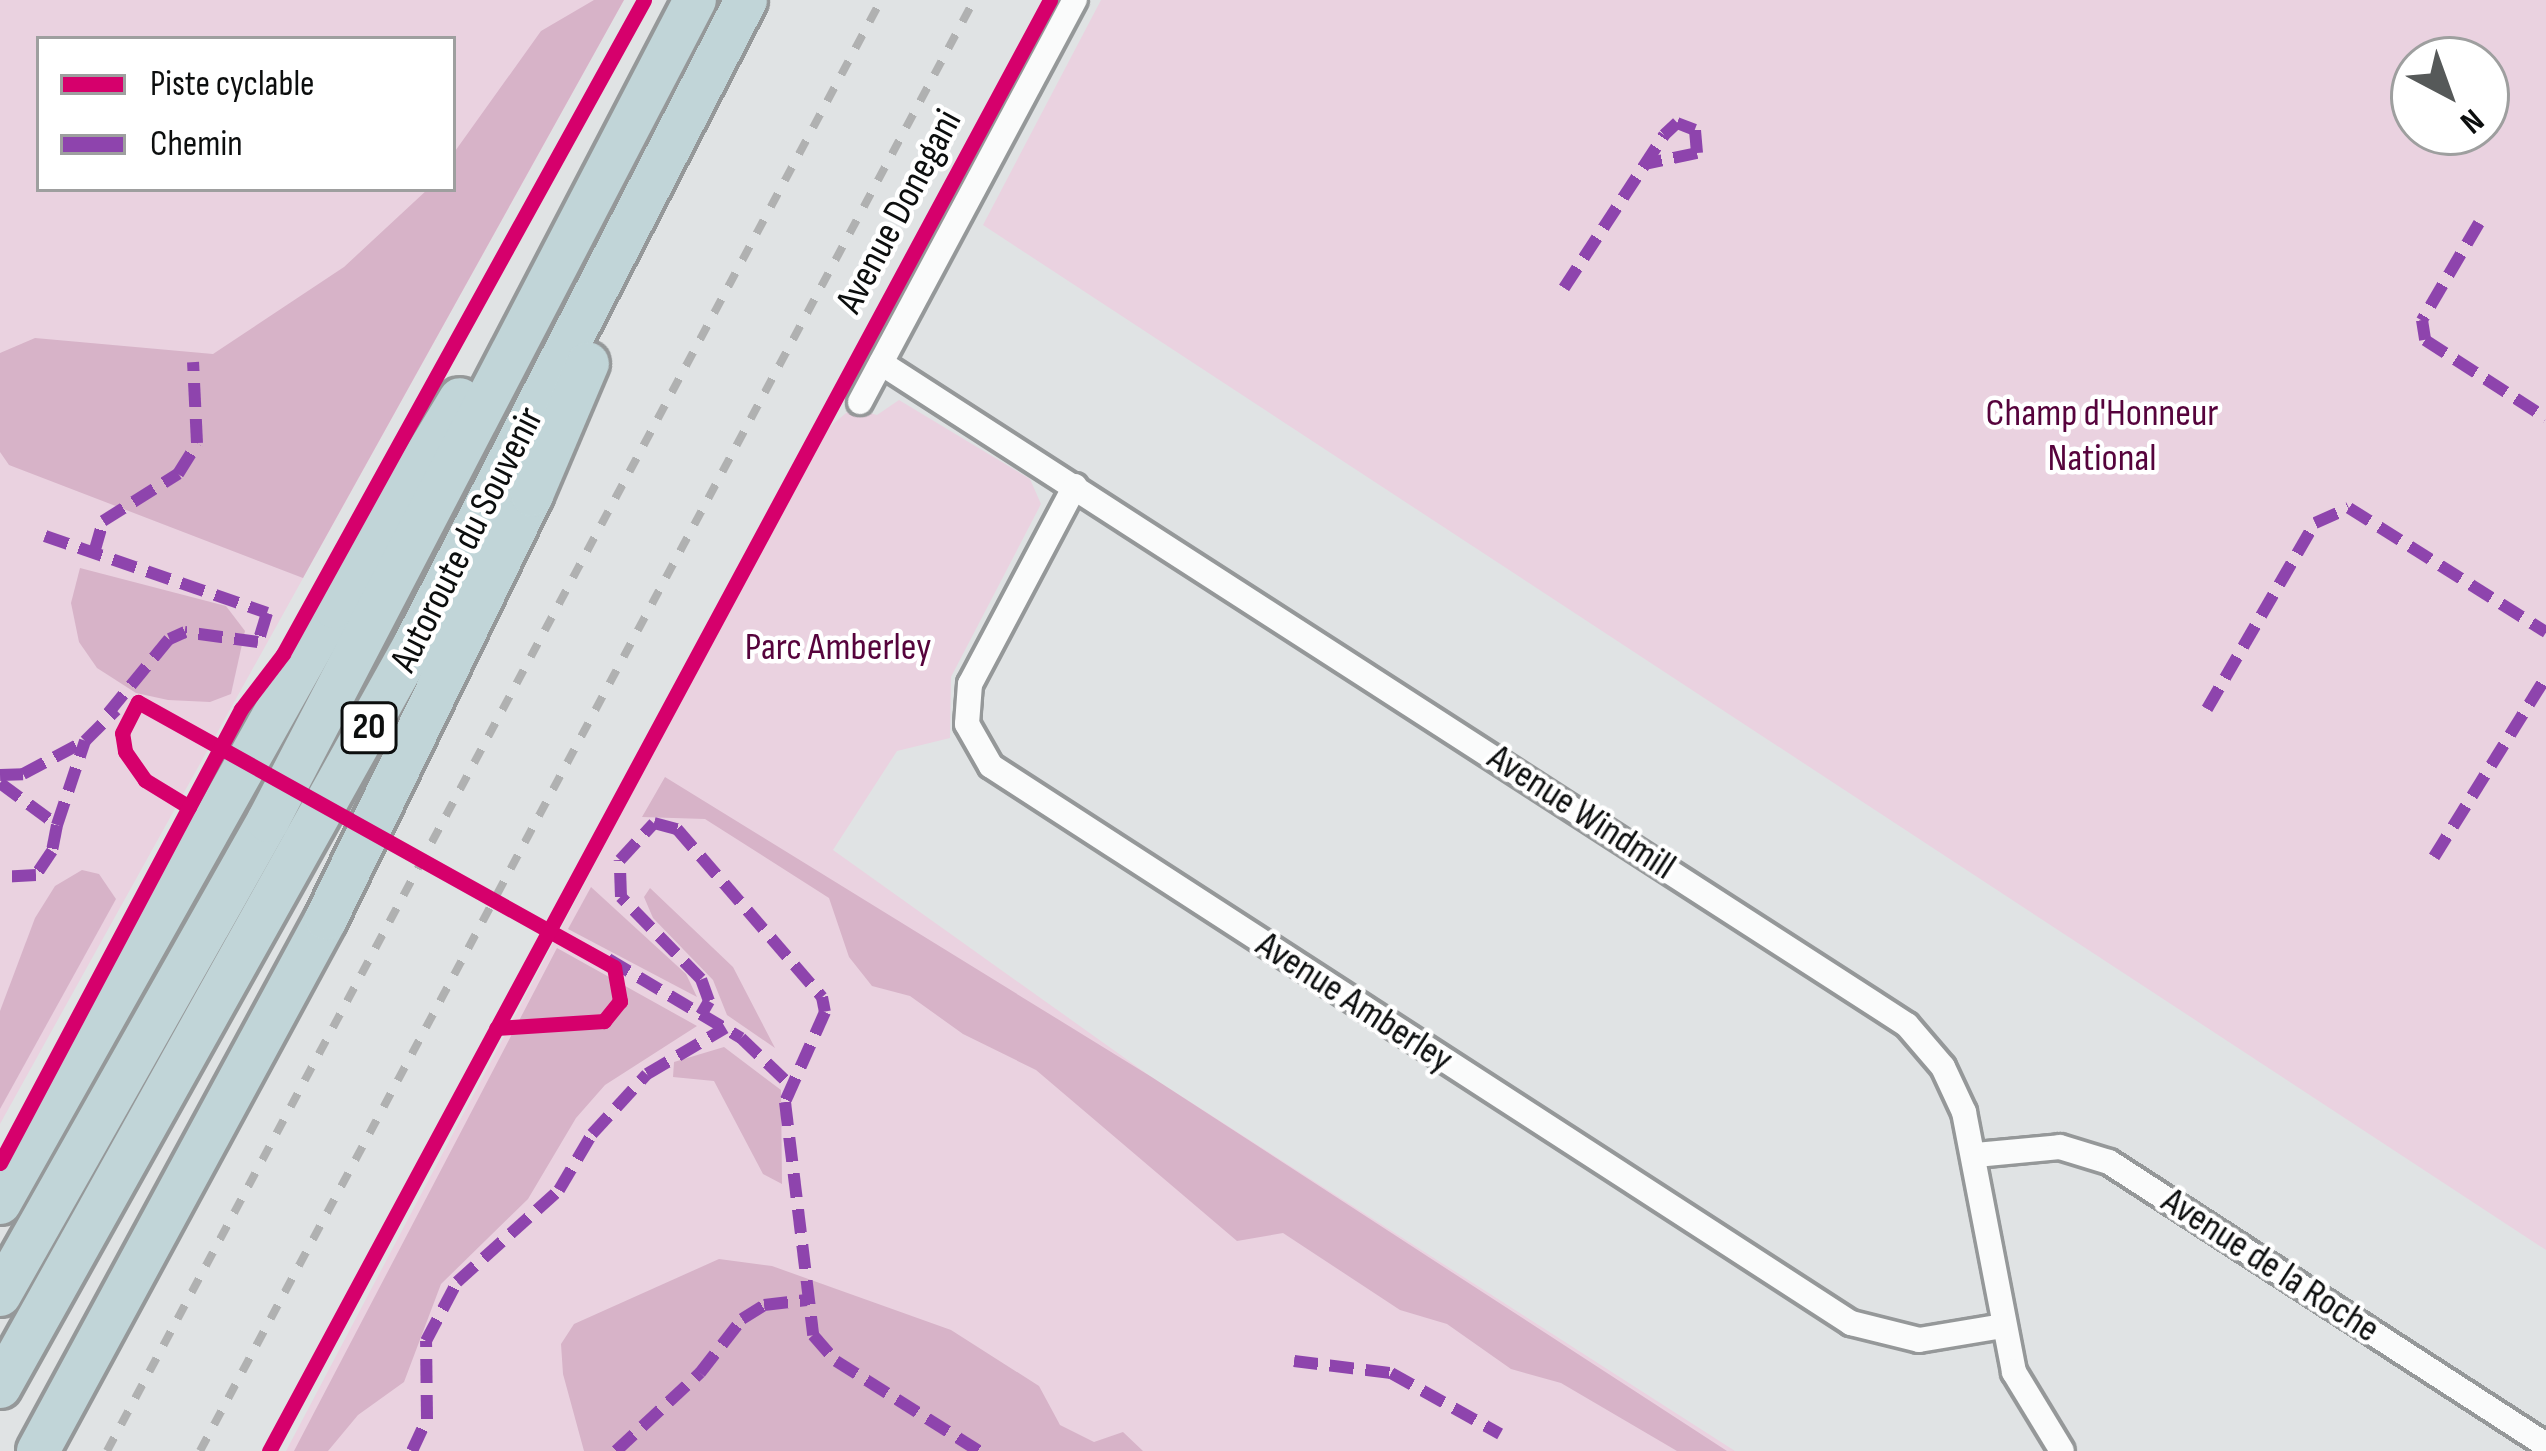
<!DOCTYPE html>
<html>
<head>
<meta charset="utf-8">
<style>
	body { margin:0 }
	#map { position:relative; width:2546px; height:1451px; overflow:hidden; background:#e0e3e4; font-family:"Sofia Sans Condensed",sans-serif }
	div>[style] { position:absolute }
	[style*='--x'] { left:calc(var(--x)*1px); top:calc(var(--y)*1px); width:calc(var(--w)*1px); rotate:calc(var(--a)*1deg) }
	.green>* { inset:0; background:#ead2e0 }
	.forest>* { inset:0; background:#d7b3c8 }
	.roads { filter:drop-shadow(3px 0 #959899) drop-shadow(-3px 0 #959899) drop-shadow(0 3px #959899) drop-shadow(0 -3px #959899) }
	.street>* { height:24px; margin:-12px; padding:0 12px; transform-origin:12px; border-radius:12px; background:#fafbfb }
	.highway>* { height:42px; margin:-21px; padding:0 21px; transform-origin:21px; border-radius:21px; background:#c1d5d8 }
	.rail>* { height:8px; margin-top:-4px; transform-origin:0; background:repeating-linear-gradient(90deg,#b0b1b1 0 15px,transparent 0 30px) }
	.quiet>* { height:12px; margin-top:-6px; transform-origin:0; background:repeating-linear-gradient(90deg,#8e44ad 0 24px,transparent 0 36px) }
	.cycleway>* { height:15px; margin:-7.5px; padding:0 7.5px; transform-origin:7.5px; border-radius:7.5px; background:#d6006c }
	span { translate:-50% -50%; white-space:nowrap; text-align:center; line-height:1.15; -webkit-text-stroke:9px #fff; paint-order:stroke }
	.shield-label span { padding:3px 9px; background:#fff; border:3px solid; border-radius:9px; -webkit-text-stroke-width:0 }
	.shield-label { font-size:36px; color:#0c0e0e; font-weight:700 }
	.street-label { font-size:39px; color:#0c0e0e }
	.park-label { font-size:39px; color:#56033c }
	.legend { position:absolute; left:36px; top:36px; width:420px; height:156px; box-sizing:border-box; background:#fff; border:3px solid #9e9f9f; margin:0; padding:15px 21px; list-style:none; font-size:36px; color:#0c0e0e }
	.legend li { display:flex; align-items:center; gap:24px; height:60px }
	.legend b { width:60px; border:3px solid #9e9f9f }
	.north { position:absolute; left:2390px; top:36px; width:120px; height:120px; box-sizing:border-box; background:#fff; border:3px solid #9e9f9f; border-radius:50%; rotate:139deg; font-size:33px; font-weight:700; line-height:48px; text-align:center; color:#0c0e0e }
	.north::after { content:''; display:block; margin:auto; width:42px; height:54px; background:#565959; clip-path:polygon(50% 0,100% 100%,50% 72%,0 100%) }
</style>
</head>
<body>
<div id="map">
	<div class="green">
		<div style="clip-path:polygon(evenodd,0 0,624px 0,0 1124px,0 0,39px 39px,453px 39px,453px 189px,39px 189px,39px 39px)"></div>
		<div style="clip-path:polygon(evenodd,1101px 0,2546px 0,2546px 1250px,983px 225px,1101px 0,2414px 60px,2486px 60px,2486px 132px,2414px 132px,2414px 60px)"></div>
		<div style="clip-path:polygon(899px 400px,1030px 479px,1041px 504px,951px 677px,950px 738px,897px 751px,833px 850px,1150px 1076px,1735px 1451px,286px 1451px,821px 434px,852px 408px,877px 415px)"></div>
	</div>
	<div class="forest">
		<div style="clip-path:polygon(594px 0,624px 0,303px 578px,9px 465px,0 452px,0 353px,35px 338px,213px 354px,344px 267px,428px 189px,453px 189px,453px 154px,541px 31px)"></div>
		<div style="clip-path:polygon(80px 568px,226px 606px,245px 631px,231px 694px,210px 702px,168px 700px,136px 693px,97px 668px,79px 642px,71px 603px)"></div>
		<div style="clip-path:polygon(665px 777px,1150px 1076px,1727px 1451px,1677px 1451px,1561px 1383px,1511px 1369px,1447px 1324px,1400px 1310px,1283px 1233px,1237px 1241px,1036px 1070px,963px 1034px,910px 996px,872px 986px,849px 957px,829px 898px,705px 819px,642px 817px)"></div>
		<div style="clip-path:polygon(82px 870px,99px 874px,116px 899px,0 1109px,0 1011px,35px 918px,55px 886px)"></div>
		<div style="clip-path:polygon(591px 887px,686px 974px,697px 997px,568px 929px)"></div>
		<div style="clip-path:polygon(650px 888px,733px 967px,775px 1048px,727px 1015px,713px 980px,653px 918px,644px 897px)"></div>
		<div style="clip-path:polygon(557px 948px,697px 1026px,605px 1085px,576px 1118px,528px 1199px,441px 1284px,404px 1382px,358px 1415px,328px 1451px,294px 1451px)"></div>
		<div style="clip-path:polygon(724px 1047px,781px 1090px,782px 1184px,763px 1174px,714px 1081px,673px 1077px,674px 1062px)"></div>
		<div style="clip-path:polygon(719px 1259px,772px 1266px,951px 1330px,1039px 1386px,1060px 1425px,1094px 1442px,1123px 1432px,1143px 1451px,584px 1451px,563px 1374px,561px 1344px,574px 1324px)"></div>
	</div>
	<div class="roads">
		<div class="street">
			<div style="--x:881;--y:363;--w:1221;--a:32.83"></div>
			<div style="--x:1907;--y:1025;--w:55;--a:49.4"></div>
			<div style="--x:1943;--y:1067;--w:50;--a:65"></div>
			<div style="--x:1964;--y:1112;--w:265;--a:79.1"></div>
			<div style="--x:2014;--y:1372;--w:92;--a:58.7"></div>
			<div style="--x:860;--y:402;--w:456;--a:-61.9"></div>
			<div style="--x:1075;--y:486;--w:224;--a:117.9"></div>
			<div style="--x:970;--y:684;--w:40;--a:94.3"></div>
			<div style="--x:967;--y:724;--w:48;--a:60.3"></div>
			<div style="--x:991;--y:766;--w:1025;--a:32.93"></div>
			<div style="--x:1851;--y:1323;--w:70;--a:14"></div>
			<div style="--x:1919;--y:1340;--w:85;--a:-9.5"></div>
			<div style="--x:1976;--y:1155;--w:84;--a:-5.4"></div>
			<div style="--x:2060;--y:1147;--w:51;--a:17"></div>
			<div style="--x:2109;--y:1162;--w:521;--a:32.93"></div>
		</div>
		<div class="highway">
			<div style="--x:0;--y:1203;--w:683;--a:-60.73"></div>
			<div style="--x:334;--y:607;--w:243;--a:-58.8"></div>
			<div style="--x:0;--y:1295;--w:545;--a:-60.52"></div>
			<div style="--x:268;--y:821;--w:925;--a:-62.52"></div>
			<div style="--x:0;--y:1387;--w:850;--a:-60.84"></div>
			<div style="--x:414;--y:645;--w:725;--a:-62.76"></div>
			<div style="--x:38;--y:1451;--w:605;--a:-61.57"></div>
			<div style="--x:326;--y:919;--w:471;--a:-64.1"></div>
			<div style="--x:532;--y:495;--w:143;--a:-67"></div>
		</div>
	</div>
	<div class="rail">
		<div style="--x:107;--y:1451;--w:1645;--a:-61.92"></div>
		<div style="--x:200;--y:1451;--w:1645;--a:-61.92"></div>
	</div>
	<div class="quiet">
		<div style="--x:2479;--y:223;--w:113;--a:120.4"></div>
		<div style="--x:2422;--y:320;--w:20;--a:81"></div>
		<div style="--x:2425;--y:340;--w:144;--a:32.8"></div>
		<div style="--x:1564;--y:288;--w:183;--a:-56.8"></div>
		<div style="--x:1664;--y:135;--w:18;--a:-43"></div>
		<div style="--x:1677;--y:123;--w:19;--a:21"></div>
		<div style="--x:1695;--y:130;--w:23;--a:85"></div>
		<div style="--x:1697;--y:153;--w:53;--a:168.1"></div>
		<div style="--x:45;--y:536;--w:235;--a:19.1"></div>
		<div style="--x:267;--y:613;--w:30;--a:107"></div>
		<div style="--x:258;--y:642;--w:74;--a:-172.2"></div>
		<div style="--x:185;--y:632;--w:17;--a:156"></div>
		<div style="--x:169;--y:639;--w:101;--a:129.4"></div>
		<div style="--x:94;--y:553;--w:33;--a:-74"></div>
		<div style="--x:103;--y:521;--w:89;--a:-32.1"></div>
		<div style="--x:178;--y:474;--w:36;--a:-58"></div>
		<div style="--x:197;--y:443;--w:81;--a:-92.8"></div>
		<div style="--x:2207;--y:709;--w:215;--a:-59.9"></div>
		<div style="--x:2315;--y:523;--w:37;--a:-24"></div>
		<div style="--x:2349;--y:508;--w:233;--a:32.2"></div>
		<div style="--x:0;--y:775;--w:23;--a:-2"></div>
		<div style="--x:23;--y:774;--w:70;--a:-28"></div>
		<div style="--x:85;--y:741;--w:44;--a:-45"></div>
		<div style="--x:0;--y:783;--w:71;--a:36.4"></div>
		<div style="--x:57;--y:825;--w:26;--a:101"></div>
		<div style="--x:52;--y:851;--w:29;--a:124"></div>
		<div style="--x:36;--y:875;--w:36;--a:177"></div>
		<div style="--x:57;--y:825;--w:89;--a:-71.6"></div>
		<div style="--x:2434;--y:857;--w:212;--a:-58.1"></div>
		<div style="--x:608;--y:959;--w:155;--a:30.7"></div>
		<div style="--x:741;--y:1038;--w:69;--a:43.8"></div>
		<div style="--x:701;--y:1015;--w:16;--a:-60"></div>
		<div style="--x:709;--y:1001;--w:23;--a:-110"></div>
		<div style="--x:701;--y:979;--w:115;--a:-134.3"></div>
		<div style="--x:621;--y:897;--w:37;--a:-92"></div>
		<div style="--x:620;--y:860;--w:50;--a:-47.4"></div>
		<div style="--x:654;--y:823;--w:24;--a:15"></div>
		<div style="--x:677;--y:829;--w:222;--a:49.2"></div>
		<div style="--x:822;--y:997;--w:15;--a:79"></div>
		<div style="--x:825;--y:1012;--w:98;--a:114"></div>
		<div style="--x:785;--y:1102;--w:235;--a:83.1"></div>
		<div style="--x:813;--y:1335;--w:35;--a:49"></div>
		<div style="--x:836;--y:1361;--w:169;--a:32.2"></div>
		<div style="--x:1294;--y:1361;--w:98;--a:7.1"></div>
		<div style="--x:1391;--y:1373;--w:125;--a:29.2"></div>
		<div style="--x:412;--y:1451;--w:35;--a:-65"></div>
		<div style="--x:427;--y:1419;--w:78;--a:-90.7"></div>
		<div style="--x:426;--y:1341;--w:67;--a:-62.3"></div>
		<div style="--x:457;--y:1282;--w:137;--a:-42"></div>
		<div style="--x:559;--y:1190;--w:65;--a:-59.5"></div>
		<div style="--x:592;--y:1134;--w:81;--a:-47.5"></div>
		<div style="--x:647;--y:1074;--w:91;--a:-30.5"></div>
		<div style="--x:616;--y:1451;--w:115;--a:-42.9"></div>
		<div style="--x:700;--y:1373;--w:68;--a:-52.1"></div>
		<div style="--x:742;--y:1319;--w:26;--a:-32"></div>
		<div style="--x:764;--y:1305;--w:43;--a:-6.6"></div>
	</div>
	<div class="cycleway">
		<div style="--x:189;--y:807;--w:52;--a:-148.5"></div>
		<div style="--x:145;--y:780;--w:35;--a:-125"></div>
		<div style="--x:125;--y:751;--w:18;--a:-99"></div>
		<div style="--x:122;--y:733;--w:35;--a:-63"></div>
		<div style="--x:138;--y:702;--w:545;--a:29.11"></div>
		<div style="--x:614;--y:967;--w:35;--a:80"></div>
		<div style="--x:620;--y:1001;--w:26;--a:129"></div>
		<div style="--x:604;--y:1021;--w:108;--a:176.3"></div>
		<div style="--x:0;--y:1163;--w:514;--a:-62.04"></div>
		<div style="--x:241;--y:709;--w:69;--a:-52.6"></div>
		<div style="--x:283;--y:654;--w:747;--a:-61.1"></div>
		<div style="--x:269;--y:1451;--w:1648;--a:-61.71"></div>
	</div>
	<div class="shield-label">
		<span style="left:369px;top:728px">20</span>
	</div>
	<div class="street-label">
		<span style="left:900px;top:212px;rotate:-62deg">Avenue Donegani</span>
		<span style="left:468px;top:540px;rotate:-63deg">Autoroute du Souvenir</span>
		<span style="left:1581px;top:813px;rotate:33deg">Avenue Windmill</span>
		<span style="left:1354px;top:1003px;rotate:33deg">Avenue Amberley</span>
		<span style="left:2270px;top:1266px;rotate:33deg">Avenue de la Roche</span>
	</div>
	<div class="park-label">
		<span style="left:2102px;top:437px">Champ d'Honneur<br>National</span>
		<span style="left:838px;top:648px">Parc Amberley</span>
	</div>
	<ul class="legend">
	<li><b style="height:15px;background:#d6006c"></b>Piste cyclable</li>
	<li><b style="height:15px;background:#8e44ad"></b>Chemin</li>
	</ul>
	<div class="north">N</div>
</div>
</body>
</html>
